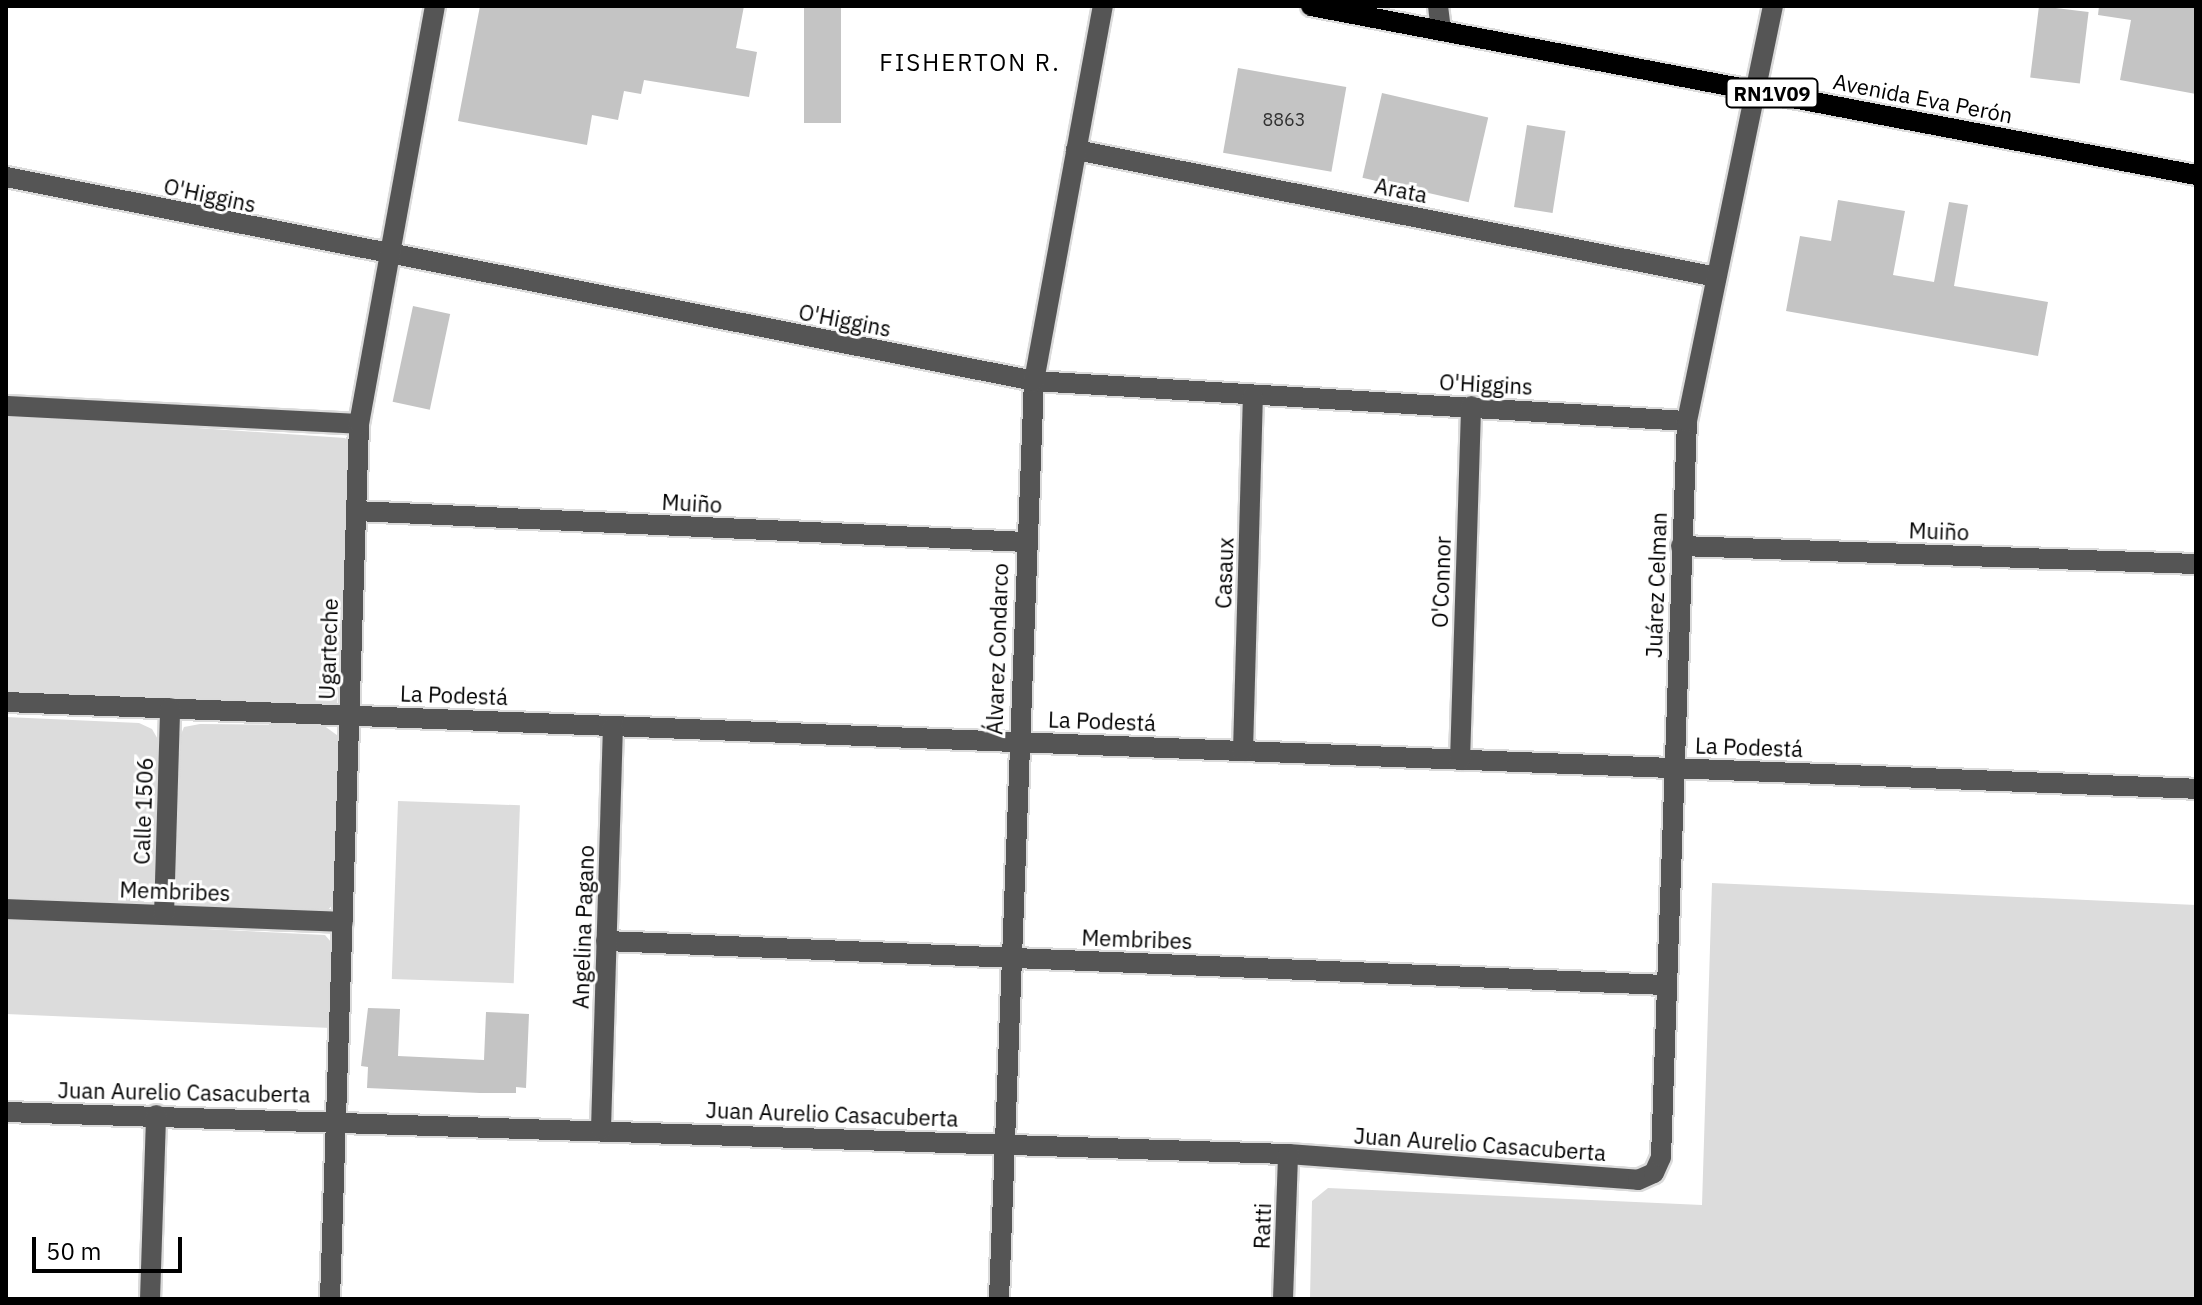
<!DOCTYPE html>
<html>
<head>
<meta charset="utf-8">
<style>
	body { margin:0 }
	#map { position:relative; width:2202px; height:1305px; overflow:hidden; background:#fff; font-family:"IBM Plex Sans",sans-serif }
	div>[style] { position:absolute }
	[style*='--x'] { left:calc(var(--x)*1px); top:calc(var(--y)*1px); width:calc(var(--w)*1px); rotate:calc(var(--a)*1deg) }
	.green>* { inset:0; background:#dcdcdc; transform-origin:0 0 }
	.building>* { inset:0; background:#c4c4c4; transform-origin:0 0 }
	.roads { filter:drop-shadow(2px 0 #dbdbdb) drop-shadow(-2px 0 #dbdbdb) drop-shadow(0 2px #dbdbdb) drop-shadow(0 -2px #dbdbdb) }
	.minor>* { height:20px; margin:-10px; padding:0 10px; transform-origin:10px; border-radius:10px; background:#555 }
	.major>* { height:20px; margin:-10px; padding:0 10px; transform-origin:10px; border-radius:10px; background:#000 }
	span { translate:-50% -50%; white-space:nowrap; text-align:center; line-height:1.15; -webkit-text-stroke:6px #fff; paint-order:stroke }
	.number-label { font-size:18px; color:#313131 }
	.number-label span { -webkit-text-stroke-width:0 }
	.shield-label span { padding:2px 6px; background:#fff; border:2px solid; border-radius:6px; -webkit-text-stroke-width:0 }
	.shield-label { font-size:20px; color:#000; font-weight:700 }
	.street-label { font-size:22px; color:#000 }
	.neighbourhood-label { font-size:24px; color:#000; letter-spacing:2px }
	.frame { position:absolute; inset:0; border:8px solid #000; pointer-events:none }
	.scale { position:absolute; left:32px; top:1237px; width:150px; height:36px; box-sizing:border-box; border:4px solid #000; border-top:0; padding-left:10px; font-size:24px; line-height:28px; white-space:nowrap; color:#000; -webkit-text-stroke:6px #fff; paint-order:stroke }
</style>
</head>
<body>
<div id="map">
	<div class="green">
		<div style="clip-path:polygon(6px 415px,345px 438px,351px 444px,337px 707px,6px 695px)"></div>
		<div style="clip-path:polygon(6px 717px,139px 723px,152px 729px,160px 743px,156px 888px,139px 907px,6px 902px)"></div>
		<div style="clip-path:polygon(200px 724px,323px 725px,341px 738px,335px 902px,328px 910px,319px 915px,191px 909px,178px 900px,171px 889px,177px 744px,184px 727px)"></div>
		<div style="left:398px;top:801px;width:122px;height:178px;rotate:2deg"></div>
		<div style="clip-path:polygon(1712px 883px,2196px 905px,2196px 1299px,1310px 1299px,1312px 1201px,1328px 1188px,1702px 1205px)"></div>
		<div style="clip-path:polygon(6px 919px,325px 935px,331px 942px,331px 1028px,6px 1014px)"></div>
	</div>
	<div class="building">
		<div style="clip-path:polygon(480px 6px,744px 6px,736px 48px,757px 52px,749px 97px,644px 80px,641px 94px,624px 91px,618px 120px,592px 115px,587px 145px,458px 121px)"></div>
		<div style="left:804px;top:6px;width:37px;height:117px"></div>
		<div style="left:2039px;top:6px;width:50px;height:72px;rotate:7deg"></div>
		<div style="clip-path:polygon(2099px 6px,2196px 6px,2196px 94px,2120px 80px,2131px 20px,2098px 15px)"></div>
		<div style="left:1238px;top:68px;width:110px;height:86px;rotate:10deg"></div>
		<div style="left:1382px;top:93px;width:109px;height:87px;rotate:13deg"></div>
		<div style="left:1527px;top:125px;width:39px;height:83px;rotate:9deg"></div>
		<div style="clip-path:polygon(1838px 200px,1905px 211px,1893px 275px,1934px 282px,1949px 202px,1968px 205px,1954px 286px,2048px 302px,2038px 356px,1786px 311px,1800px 236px,1831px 241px)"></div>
		<div style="left:413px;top:306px;width:38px;height:98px;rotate:12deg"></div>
		<div style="clip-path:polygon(368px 1008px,400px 1009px,398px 1056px,484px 1060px,486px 1012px,529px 1014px,526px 1088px,516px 1087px,516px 1093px,480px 1093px,367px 1088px,368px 1067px,361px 1066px)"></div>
	</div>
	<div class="roads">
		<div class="minor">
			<div style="--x:1438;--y:6;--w:24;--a:83"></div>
			<div style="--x:1076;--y:150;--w:653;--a:11.21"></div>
			<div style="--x:6;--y:177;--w:1048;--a:11.22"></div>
			<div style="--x:1034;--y:381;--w:654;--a:3.51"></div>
			<div style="--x:6;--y:406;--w:353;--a:2.9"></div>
			<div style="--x:356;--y:511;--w:670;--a:2.65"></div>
			<div style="--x:1681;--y:546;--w:515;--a:2"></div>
			<div style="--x:6;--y:702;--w:2192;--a:2.27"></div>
			<div style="--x:1243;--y:751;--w:356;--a:-88.4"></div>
			<div style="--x:1460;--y:760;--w:354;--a:-88.2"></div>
			<div style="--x:6;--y:909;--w:337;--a:2.2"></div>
			<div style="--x:164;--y:915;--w:207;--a:-88.3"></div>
			<div style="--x:606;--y:941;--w:1061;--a:2.38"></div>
			<div style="--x:6;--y:1112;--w:1283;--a:1.88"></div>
			<div style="--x:1288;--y:1154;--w:351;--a:4.2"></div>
			<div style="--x:1638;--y:1180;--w:17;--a:-24"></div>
			<div style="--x:1654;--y:1173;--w:17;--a:-66"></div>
			<div style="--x:1661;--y:1157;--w:736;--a:-87.98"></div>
			<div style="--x:1687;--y:421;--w:424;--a:-78.3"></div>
			<div style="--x:601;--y:1129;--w:403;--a:-88.3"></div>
			<div style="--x:150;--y:1299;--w:184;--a:-88.1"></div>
			<div style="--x:330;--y:1299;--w:875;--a:-88.1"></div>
			<div style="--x:359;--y:424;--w:425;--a:-79.7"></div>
			<div style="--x:999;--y:1299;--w:919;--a:-87.82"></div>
			<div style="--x:1034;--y:381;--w:381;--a:-79.6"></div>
			<div style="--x:1283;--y:1299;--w:145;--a:-88"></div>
		</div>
		<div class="major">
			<div style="--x:1311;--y:6;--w:901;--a:10.81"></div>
		</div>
	</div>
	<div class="number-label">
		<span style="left:1284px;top:120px">8863</span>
	</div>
	<div class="shield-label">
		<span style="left:1772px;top:93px">RN1V09</span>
	</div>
	<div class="street-label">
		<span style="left:1923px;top:98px;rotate:11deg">Avenida Eva Perón</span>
		<span style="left:1401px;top:190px;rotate:11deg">Arata</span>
		<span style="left:210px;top:195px;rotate:12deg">O'Higgins</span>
		<span style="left:845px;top:320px;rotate:11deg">O'Higgins</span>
		<span style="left:1486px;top:384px;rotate:3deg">O'Higgins</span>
		<span style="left:692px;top:503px;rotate:3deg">Muiño</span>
		<span style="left:1939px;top:531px;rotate:2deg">Muiño</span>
		<span style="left:1224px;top:573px;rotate:-88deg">Casaux</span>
		<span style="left:1441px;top:582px;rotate:-88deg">O'Connor</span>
		<span style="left:1656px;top:585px;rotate:-88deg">Juárez Celman</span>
		<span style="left:328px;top:649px;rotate:-88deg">Ugarteche</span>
		<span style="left:997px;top:649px;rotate:-88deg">Álvarez Condarco</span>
		<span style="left:454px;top:695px;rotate:2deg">La Podestá</span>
		<span style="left:1102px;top:721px;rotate:2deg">La Podestá</span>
		<span style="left:1749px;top:747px;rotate:2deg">La Podestá</span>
		<span style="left:143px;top:811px;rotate:-88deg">Calle 1506</span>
		<span style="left:175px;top:891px;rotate:2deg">Membribes</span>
		<span style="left:583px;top:927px;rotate:-88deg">Angelina Pagano</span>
		<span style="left:1137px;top:939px;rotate:2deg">Membribes</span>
		<span style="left:184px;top:1092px;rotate:1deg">Juan Aurelio Casacuberta</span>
		<span style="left:832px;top:1114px;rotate:2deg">Juan Aurelio Casacuberta</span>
		<span style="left:1480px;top:1144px;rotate:4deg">Juan Aurelio Casacuberta</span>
		<span style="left:1262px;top:1226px;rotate:-88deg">Ratti</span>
	</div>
	<div class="neighbourhood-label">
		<span style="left:970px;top:63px">FISHERTON R.</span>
	</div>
	<div class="frame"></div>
	<div class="scale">50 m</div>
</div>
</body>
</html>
